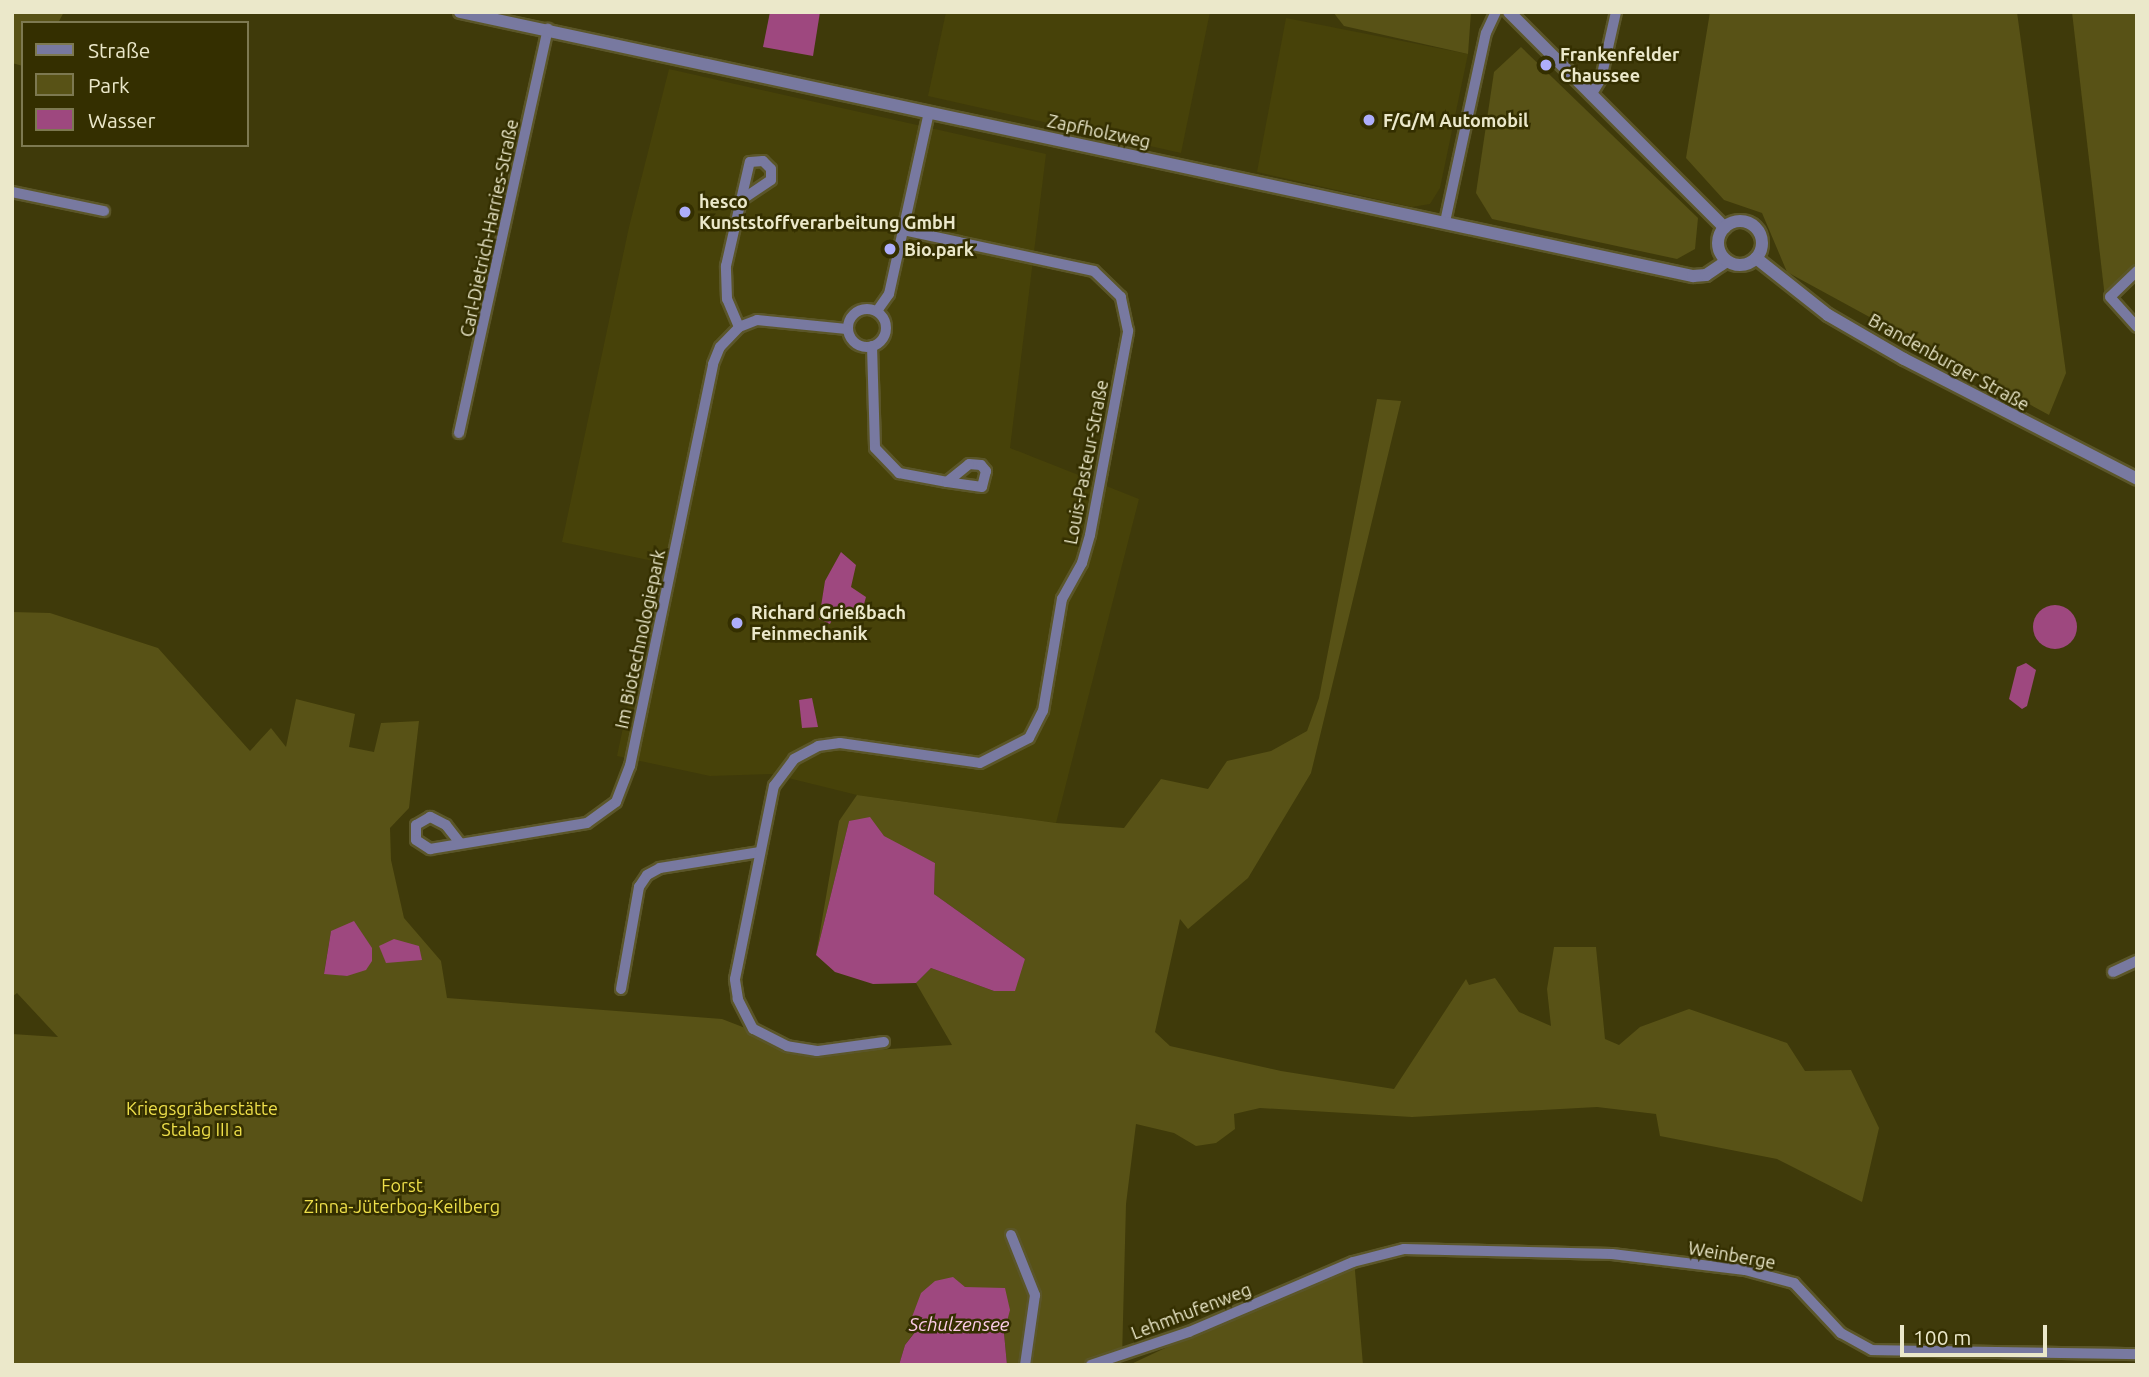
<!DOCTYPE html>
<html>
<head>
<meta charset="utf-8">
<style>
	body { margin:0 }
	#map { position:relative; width:2149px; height:1377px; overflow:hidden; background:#3f3a0a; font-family:Ubuntu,sans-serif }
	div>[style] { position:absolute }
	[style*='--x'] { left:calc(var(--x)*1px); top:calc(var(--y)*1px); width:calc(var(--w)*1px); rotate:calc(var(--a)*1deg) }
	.built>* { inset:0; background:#474209 }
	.green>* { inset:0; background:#585216 }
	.water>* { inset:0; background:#9e487f }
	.round { border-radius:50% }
	.roads { filter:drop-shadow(2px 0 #5b5629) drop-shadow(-2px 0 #5b5629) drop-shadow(0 2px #5b5629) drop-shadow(0 -2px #5b5629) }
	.minor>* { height:10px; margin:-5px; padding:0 5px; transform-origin:5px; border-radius:5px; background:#7879a0 }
	.minor>.ring { margin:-5px; padding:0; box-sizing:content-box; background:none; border:10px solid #7879a0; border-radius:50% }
	.tertiary>* { height:12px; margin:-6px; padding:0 6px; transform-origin:6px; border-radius:6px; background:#7879a0 }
	.tertiary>.ring { margin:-6px; padding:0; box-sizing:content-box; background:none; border:12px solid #7879a0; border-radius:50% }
	.dots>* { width:19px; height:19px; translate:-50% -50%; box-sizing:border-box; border:4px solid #342f00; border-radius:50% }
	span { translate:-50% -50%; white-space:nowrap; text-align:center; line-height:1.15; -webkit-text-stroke:5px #342f00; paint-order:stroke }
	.poi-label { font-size:18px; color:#ebe8ca; font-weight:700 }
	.left { translate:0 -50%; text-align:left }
	.street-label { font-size:18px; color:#ebe8ca }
	.park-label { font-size:18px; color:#eedf4a }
	.water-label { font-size:19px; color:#fccbe7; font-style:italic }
	.frame { position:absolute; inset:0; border:14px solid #ebe8ca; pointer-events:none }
	.legend { position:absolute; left:21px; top:21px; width:228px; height:126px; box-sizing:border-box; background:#342f00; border:2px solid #7d7951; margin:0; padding:9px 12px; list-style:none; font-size:21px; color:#ebe8ca }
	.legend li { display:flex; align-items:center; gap:14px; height:35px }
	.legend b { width:35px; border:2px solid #7d7951 }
	.scale { position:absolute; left:1900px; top:1325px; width:147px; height:32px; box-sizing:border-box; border:4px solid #ebe8ca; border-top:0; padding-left:9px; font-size:21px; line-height:24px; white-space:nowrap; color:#ebe8ca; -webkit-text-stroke:5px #342f00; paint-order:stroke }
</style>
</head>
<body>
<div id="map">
	<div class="built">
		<div style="clip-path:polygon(946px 12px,1210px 12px,1181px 153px,928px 96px)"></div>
		<div style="clip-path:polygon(1286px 18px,1468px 54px,1440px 188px,1430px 204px,1412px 207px,1257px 172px)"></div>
		<div style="clip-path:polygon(669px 69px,1046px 154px,1010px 448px,1139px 499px,1056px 823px,857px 795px,772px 774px,710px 776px,617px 756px,658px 562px,562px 542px,629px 227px)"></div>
	</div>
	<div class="green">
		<div style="clip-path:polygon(12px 12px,64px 12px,58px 23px,23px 23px,23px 66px,12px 63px)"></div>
		<div style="clip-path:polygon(1333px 12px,1471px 12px,1468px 54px,1344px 26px)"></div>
		<div style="clip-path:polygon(1710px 12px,2017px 12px,2066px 373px,2049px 415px,1787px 272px,1762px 213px,1724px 200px,1686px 158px)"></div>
		<div style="clip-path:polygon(2072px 12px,2137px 12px,2137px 266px,2105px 298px)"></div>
		<div style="clip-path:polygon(1521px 47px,1698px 218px,1695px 249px,1677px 259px,1492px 219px,1476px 193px,1494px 72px)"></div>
		<div style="clip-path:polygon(evenodd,1377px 399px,1401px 401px,1311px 773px,1248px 878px,1188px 929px,1180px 919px,1155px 1032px,1170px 1046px,1281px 1071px,1394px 1089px,1466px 979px,1469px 985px,1495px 978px,1519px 1012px,1551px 1026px,1547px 989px,1554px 947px,1596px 947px,1605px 1039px,1619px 1045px,1640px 1027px,1689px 1009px,1787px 1043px,1805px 1071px,1851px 1070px,1879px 1128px,1862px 1202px,1777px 1159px,1660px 1136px,1656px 1114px,1597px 1107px,1412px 1117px,1260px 1108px,1234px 1114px,1235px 1129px,1216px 1143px,1196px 1146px,1174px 1133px,1136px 1124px,1126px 1204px,1122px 1359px,1112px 1365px,1007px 1365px,1004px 1332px,988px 1291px,965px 1287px,919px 1326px,905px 1345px,899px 1365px,12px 1365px,12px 1034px,58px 1037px,17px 993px,12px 997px,12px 612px,50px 613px,158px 648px,250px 751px,271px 728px,286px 747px,296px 699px,355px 714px,349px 747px,374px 752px,381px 723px,419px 721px,409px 808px,390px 828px,391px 860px,404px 918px,441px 961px,447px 998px,722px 1019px,812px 1054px,952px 1045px,916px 983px,931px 968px,994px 991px,1025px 959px,934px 894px,935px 863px,849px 821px,816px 955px,839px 821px,857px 795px,1056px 823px,1124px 828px,1161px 779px,1208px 789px,1227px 761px,1271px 751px,1307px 731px,1319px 698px,1377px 399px,331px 931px,347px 976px,324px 973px,331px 931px)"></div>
		<div style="clip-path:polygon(1354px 1259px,1363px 1365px,1129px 1365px)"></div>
	</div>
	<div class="water">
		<div style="clip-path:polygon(770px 12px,820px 12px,813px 56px,763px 47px)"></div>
		<div style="clip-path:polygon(841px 552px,856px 565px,851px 587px,866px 597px,860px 619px,839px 605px,830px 624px,819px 619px,825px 581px)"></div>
		<div class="round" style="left:2033px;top:605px;width:44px;height:44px"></div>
		<div style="clip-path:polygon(2026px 663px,2036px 670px,2027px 706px,2022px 709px,2009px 699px,2017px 667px)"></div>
		<div style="clip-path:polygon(812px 698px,818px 727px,802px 728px,799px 700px)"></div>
		<div style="clip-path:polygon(870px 817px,884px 836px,935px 863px,934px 894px,1025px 959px,1015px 991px,994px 991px,931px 968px,916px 983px,873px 984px,835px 972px,816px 955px,849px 821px)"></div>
		<div style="clip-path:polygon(354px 921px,372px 948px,372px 961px,366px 970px,347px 976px,324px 974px,331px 931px)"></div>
		<div style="clip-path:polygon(394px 939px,419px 946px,422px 960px,386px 963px,379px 946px)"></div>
		<div style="clip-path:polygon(953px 1277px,965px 1287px,1005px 1288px,1010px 1310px,1004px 1333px,1007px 1365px,899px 1365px,905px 1345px,919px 1327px,912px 1317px,921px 1293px,935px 1281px)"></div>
	</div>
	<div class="roads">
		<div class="minor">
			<div style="--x:1591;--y:95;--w:19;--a:-58"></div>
			<div style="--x:1601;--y:79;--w:69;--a:-77.4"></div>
			<div style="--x:12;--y:192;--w:94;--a:11.7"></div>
			<div style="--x:1445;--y:222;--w:193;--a:-77.8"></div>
			<div style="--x:1486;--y:33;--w:23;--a:-65"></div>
			<div style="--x:2137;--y:271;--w:37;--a:136"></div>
			<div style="--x:2110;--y:297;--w:40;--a:48"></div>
			<div class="ring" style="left:848px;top:309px;width:28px;height:28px"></div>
			<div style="--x:877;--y:311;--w:21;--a:-55"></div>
			<div style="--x:889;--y:294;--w:186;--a:-77.6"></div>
			<div style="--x:739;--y:327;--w:30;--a:-113"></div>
			<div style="--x:727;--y:299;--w:33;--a:-92"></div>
			<div style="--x:726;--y:266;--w:68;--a:-77.2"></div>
			<div style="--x:741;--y:200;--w:39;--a:-77"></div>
			<div style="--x:750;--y:162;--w:13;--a:-4"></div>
			<div style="--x:763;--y:161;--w:11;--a:45"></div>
			<div style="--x:771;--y:169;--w:11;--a:90"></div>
			<div style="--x:771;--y:180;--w:36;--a:146"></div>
			<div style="--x:872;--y:346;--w:102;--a:88.3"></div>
			<div style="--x:875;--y:448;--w:35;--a:46"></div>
			<div style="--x:899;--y:473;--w:49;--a:10.6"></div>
			<div style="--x:459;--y:433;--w:414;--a:-77.6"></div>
			<div style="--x:969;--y:464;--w:12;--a:5"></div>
			<div style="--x:981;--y:465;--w:8;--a:50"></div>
			<div style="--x:986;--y:471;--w:16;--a:104"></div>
			<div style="--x:982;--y:487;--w:35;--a:-172"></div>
			<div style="--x:947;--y:482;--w:28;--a:-39"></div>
			<div style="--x:460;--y:843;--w:23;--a:-128"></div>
			<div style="--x:446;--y:825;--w:18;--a:-153"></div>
			<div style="--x:430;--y:817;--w:16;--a:150"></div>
			<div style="--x:416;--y:825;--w:15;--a:90"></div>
			<div style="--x:416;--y:840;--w:17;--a:33"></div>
			<div style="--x:430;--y:849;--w:159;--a:-9.4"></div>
			<div style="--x:587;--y:823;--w:36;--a:-36"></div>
			<div style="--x:616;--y:802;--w:39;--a:-69"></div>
			<div style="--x:630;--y:766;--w:410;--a:-78.3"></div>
			<div style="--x:713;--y:364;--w:18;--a:-68"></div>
			<div style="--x:720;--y:347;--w:28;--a:-46"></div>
			<div style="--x:739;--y:327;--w:19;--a:-21"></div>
			<div style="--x:757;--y:320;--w:90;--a:5.7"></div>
			<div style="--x:2113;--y:972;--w:26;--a:-25"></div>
			<div style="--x:621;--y:989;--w:104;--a:-80"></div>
			<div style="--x:639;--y:887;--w:14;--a:-56"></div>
			<div style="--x:647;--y:875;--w:15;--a:-28"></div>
			<div style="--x:660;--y:868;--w:101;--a:-9.1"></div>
			<div style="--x:884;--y:1042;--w:68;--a:172.3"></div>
			<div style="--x:817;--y:1051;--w:30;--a:-171"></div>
			<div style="--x:787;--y:1046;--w:38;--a:-153"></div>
			<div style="--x:753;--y:1029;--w:34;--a:-117"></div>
			<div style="--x:738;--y:999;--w:20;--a:-99"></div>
			<div style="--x:735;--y:979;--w:197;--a:-78.6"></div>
			<div style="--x:774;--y:786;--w:34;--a:-53"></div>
			<div style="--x:794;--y:759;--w:27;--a:-28"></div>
			<div style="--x:818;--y:746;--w:22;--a:-8"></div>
			<div style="--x:840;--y:743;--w:141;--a:8.1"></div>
			<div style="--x:980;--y:763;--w:55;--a:-27"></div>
			<div style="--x:1029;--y:738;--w:30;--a:-63"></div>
			<div style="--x:1043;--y:711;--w:114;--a:-80.4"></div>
			<div style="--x:1062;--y:599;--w:41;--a:-60.9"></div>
			<div style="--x:1082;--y:563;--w:29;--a:-74"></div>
			<div style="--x:1090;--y:535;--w:208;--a:-79.4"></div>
			<div style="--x:1128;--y:331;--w:35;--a:-102"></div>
			<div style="--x:1121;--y:297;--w:37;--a:-136"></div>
			<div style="--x:1094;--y:271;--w:195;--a:-167.9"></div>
			<div style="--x:1011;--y:1235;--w:65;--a:68.2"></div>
			<div style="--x:1035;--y:1295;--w:71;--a:98.1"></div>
			<div style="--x:1091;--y:1365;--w:103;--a:-18.6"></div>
			<div style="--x:1189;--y:1332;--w:178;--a:-23.1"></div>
			<div style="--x:1353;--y:1262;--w:53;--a:-14.3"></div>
			<div style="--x:1404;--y:1249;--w:208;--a:1.4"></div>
			<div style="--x:1612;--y:1254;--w:134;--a:6.9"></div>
			<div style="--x:1745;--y:1270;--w:51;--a:14.9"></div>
			<div style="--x:1794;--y:1283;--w:69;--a:46.8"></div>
			<div style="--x:1841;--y:1333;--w:35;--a:29"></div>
			<div style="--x:1872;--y:1350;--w:265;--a:0.9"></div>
		</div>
		<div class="tertiary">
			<div style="--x:460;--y:12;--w:1261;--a:12.09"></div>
			<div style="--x:1693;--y:276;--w:13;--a:-4"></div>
			<div style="--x:1706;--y:275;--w:25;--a:-34"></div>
			<div style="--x:1509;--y:12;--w:305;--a:45"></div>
			<div class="ring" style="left:1718px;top:221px;width:32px;height:32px"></div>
			<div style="--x:1756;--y:258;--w:92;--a:38.4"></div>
			<div style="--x:1828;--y:315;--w:88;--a:30.1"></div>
			<div style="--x:1904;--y:359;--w:262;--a:27.2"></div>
		</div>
	</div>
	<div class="dots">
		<div style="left:1546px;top:65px;background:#aeaefb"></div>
		<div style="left:1369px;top:120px;background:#aeaefb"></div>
		<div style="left:685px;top:212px;background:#aeaefb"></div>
		<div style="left:890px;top:249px;background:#aeaefb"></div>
		<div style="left:737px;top:623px;background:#aeaefb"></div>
	</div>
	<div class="poi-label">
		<span class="left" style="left:1560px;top:65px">Frankenfelder<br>Chaussee</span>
		<span class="left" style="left:1383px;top:120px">F/G/M Automobil</span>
		<span class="left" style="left:699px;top:212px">hesco<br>Kunststoffverarbeitung GmbH</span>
		<span class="left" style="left:904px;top:249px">Bio.park</span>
		<span class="left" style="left:751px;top:623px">Richard Grießbach<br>Feinmechanik</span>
	</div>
	<div class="street-label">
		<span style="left:1099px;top:131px;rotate:12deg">Zapfholzweg</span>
		<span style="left:489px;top:228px;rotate:-78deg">Carl-Dietrich-Harries-Straße</span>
		<span style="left:1949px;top:362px;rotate:29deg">Brandenburger Straße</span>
		<span style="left:1086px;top:462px;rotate:-79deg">Louis-Pasteur-Straße</span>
		<span style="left:640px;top:639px;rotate:-78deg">Im Biotechnologiepark</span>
		<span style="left:1732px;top:1255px;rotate:10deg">Weinberge</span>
		<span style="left:1191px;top:1311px;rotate:-21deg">Lehmhufenweg</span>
	</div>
	<div class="park-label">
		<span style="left:202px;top:1119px">Kriegsgräberstätte<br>Stalag III a</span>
		<span style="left:402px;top:1196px">Forst<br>Zinna-Jüterbog-Keilberg</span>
	</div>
	<div class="water-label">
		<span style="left:959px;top:1325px">Schulzensee</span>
	</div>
	<div class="frame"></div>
	<ul class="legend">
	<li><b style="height:9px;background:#7879a0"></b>Straße</li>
	<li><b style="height:19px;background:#585216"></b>Park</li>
	<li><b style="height:19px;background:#9e487f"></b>Wasser</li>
	</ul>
	<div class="scale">100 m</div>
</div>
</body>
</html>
